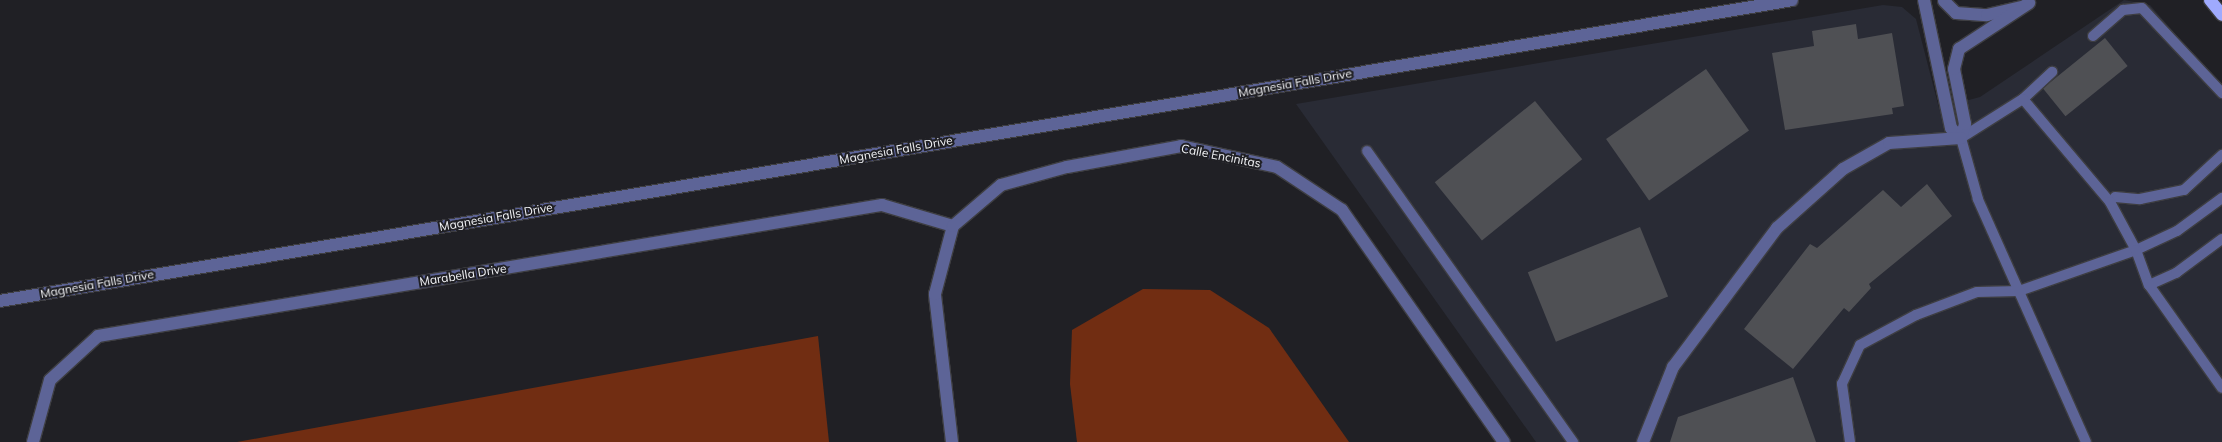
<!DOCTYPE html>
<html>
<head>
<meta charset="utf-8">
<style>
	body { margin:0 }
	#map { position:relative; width:2222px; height:442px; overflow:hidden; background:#202025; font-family:Mulish,sans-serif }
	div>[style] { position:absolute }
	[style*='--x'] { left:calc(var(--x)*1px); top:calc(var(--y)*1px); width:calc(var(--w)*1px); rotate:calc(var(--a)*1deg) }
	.built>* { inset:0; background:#292b35 }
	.green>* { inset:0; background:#712d12 }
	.building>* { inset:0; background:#4f5054; transform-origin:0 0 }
	.roads { filter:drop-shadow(1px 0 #3e3e42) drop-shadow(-1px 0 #3e3e42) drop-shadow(0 1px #3e3e42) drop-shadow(0 -1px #3e3e42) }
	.service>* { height:10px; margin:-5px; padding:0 5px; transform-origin:5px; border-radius:5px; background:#5d6497 }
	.minor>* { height:12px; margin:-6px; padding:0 6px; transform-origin:6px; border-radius:6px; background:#5d6497 }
	.primary>* { height:12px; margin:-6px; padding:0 6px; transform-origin:6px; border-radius:6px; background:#9faafe }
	span { translate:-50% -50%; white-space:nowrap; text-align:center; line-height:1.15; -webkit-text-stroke:4px #202025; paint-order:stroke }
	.street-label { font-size:12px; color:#f3f4f7 }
</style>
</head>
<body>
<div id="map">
	<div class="built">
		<div style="clip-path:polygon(2124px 0,2150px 5px,2222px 87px,2222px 442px,1536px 442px,1296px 104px,1883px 5px,1902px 7px,1916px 19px,1939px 108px,1980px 97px)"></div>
	</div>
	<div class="green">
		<div style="clip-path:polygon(1143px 289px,1210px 290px,1269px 328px,1349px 442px,1077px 442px,1070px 384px,1072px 330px)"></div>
		<div style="clip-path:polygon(818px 336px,829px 442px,237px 442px)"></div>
	</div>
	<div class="building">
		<div style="clip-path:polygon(1856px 24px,1858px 39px,1892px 33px,1904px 106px,1892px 108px,1893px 114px,1785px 130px,1772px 53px,1814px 46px,1812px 31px)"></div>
		<div style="left:2105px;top:38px;width:36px;height:80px;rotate:51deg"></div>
		<div style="left:1706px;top:69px;width:75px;height:122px;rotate:55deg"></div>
		<div style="left:1535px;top:101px;width:75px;height:129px;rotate:51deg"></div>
		<div style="clip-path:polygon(1927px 184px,1952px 216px,1869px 284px,1871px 288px,1849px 312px,1844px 308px,1793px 369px,1744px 329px,1810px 244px,1817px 248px,1883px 190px,1901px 207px)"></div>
		<div style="left:1640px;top:227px;width:75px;height:121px;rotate:68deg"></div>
		<div style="clip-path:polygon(1793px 377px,1816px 442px,1670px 442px,1678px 417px)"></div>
	</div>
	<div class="roads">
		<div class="service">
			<div style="--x:2093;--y:36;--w:40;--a:-41"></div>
			<div style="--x:2123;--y:10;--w:19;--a:-6"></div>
			<div style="--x:2142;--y:8;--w:117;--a:46.7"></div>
			<div style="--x:2023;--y:99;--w:40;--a:-43"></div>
			<div style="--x:1367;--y:151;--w:357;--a:54.7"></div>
			<div style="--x:2115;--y:197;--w:25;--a:5"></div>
			<div style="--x:2140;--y:199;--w:45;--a:-11.6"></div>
			<div style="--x:2184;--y:190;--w:52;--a:-42.6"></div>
			<div style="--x:2149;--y:285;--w:30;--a:-24"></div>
			<div style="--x:2176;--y:273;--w:57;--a:-36.5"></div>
			<div style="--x:1850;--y:442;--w:59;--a:-97.9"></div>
			<div style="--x:1842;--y:384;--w:43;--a:-65.2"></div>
			<div style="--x:1860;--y:345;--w:64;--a:-28.2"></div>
			<div style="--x:1916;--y:315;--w:65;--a:-20.7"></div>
			<div style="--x:1977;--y:292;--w:42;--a:-1.4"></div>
			<div style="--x:2019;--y:291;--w:124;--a:-19.3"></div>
			<div style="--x:2136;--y:250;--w:45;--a:-24.9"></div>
			<div style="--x:2177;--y:231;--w:56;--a:-36.3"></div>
			<div style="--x:2086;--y:442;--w:266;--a:-114"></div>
			<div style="--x:1978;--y:199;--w:63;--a:-105.6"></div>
			<div style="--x:1961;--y:138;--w:73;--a:-32.2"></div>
			<div style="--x:2023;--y:99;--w:135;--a:49.8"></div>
			<div style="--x:2110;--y:202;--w:55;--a:61.6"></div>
			<div style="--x:2136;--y:250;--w:37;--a:70"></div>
			<div style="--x:2149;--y:285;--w:126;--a:54.7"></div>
		</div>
		<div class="minor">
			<div style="--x:1924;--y:0;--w:131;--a:78.1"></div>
			<div style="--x:1951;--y:128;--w:14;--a:45"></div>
			<div style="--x:1944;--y:1;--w:17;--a:45"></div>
			<div style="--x:1956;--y:13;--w:31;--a:4"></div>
			<div style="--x:1987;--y:15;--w:35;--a:-13"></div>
			<div style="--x:1961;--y:138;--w:15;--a:-74"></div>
			<div style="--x:1965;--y:124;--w:56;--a:-101.3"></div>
			<div style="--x:1954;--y:69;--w:21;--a:-76"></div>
			<div style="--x:1959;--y:49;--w:84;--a:-33.3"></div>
			<div style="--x:0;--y:301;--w:1817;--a:-9.53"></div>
			<div style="--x:33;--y:442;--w:64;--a:-74.7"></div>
			<div style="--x:50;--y:380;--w:65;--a:-42.5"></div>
			<div style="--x:98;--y:336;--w:795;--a:-9.49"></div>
			<div style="--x:882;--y:205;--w:74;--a:16.5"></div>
			<div style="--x:952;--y:442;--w:149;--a:-96.6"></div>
			<div style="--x:935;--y:294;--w:70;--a:-75.2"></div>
			<div style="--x:953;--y:226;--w:63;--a:-40.5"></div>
			<div style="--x:1001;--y:185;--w:68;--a:-15.3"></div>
			<div style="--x:1067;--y:167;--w:116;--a:-10.4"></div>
			<div style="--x:1181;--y:146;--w:98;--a:12.3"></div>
			<div style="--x:1277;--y:167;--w:78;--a:33.5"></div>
			<div style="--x:1342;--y:210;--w:283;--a:55.1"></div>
			<div style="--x:1643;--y:442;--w:81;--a:-68.2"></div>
			<div style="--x:1673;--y:367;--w:174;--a:-53.2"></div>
			<div style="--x:1777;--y:228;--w:89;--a:-41.8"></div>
			<div style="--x:1843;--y:169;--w:53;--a:-29.5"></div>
			<div style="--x:1889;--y:143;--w:72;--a:-4"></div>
		</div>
		<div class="primary">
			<div style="--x:2210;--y:0;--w:19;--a:51"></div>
		</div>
	</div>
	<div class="street-label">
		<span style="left:1295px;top:83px;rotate:-10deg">Magnesia Falls Drive</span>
		<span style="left:896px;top:150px;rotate:-10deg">Magnesia Falls Drive</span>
		<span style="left:1221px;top:156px;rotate:11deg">Calle Encinitas</span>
		<span style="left:496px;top:217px;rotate:-10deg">Magnesia Falls Drive</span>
		<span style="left:463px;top:275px;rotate:-9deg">Marabella Drive</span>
		<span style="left:97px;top:284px;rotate:-10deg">Magnesia Falls Drive</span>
	</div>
</div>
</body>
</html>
